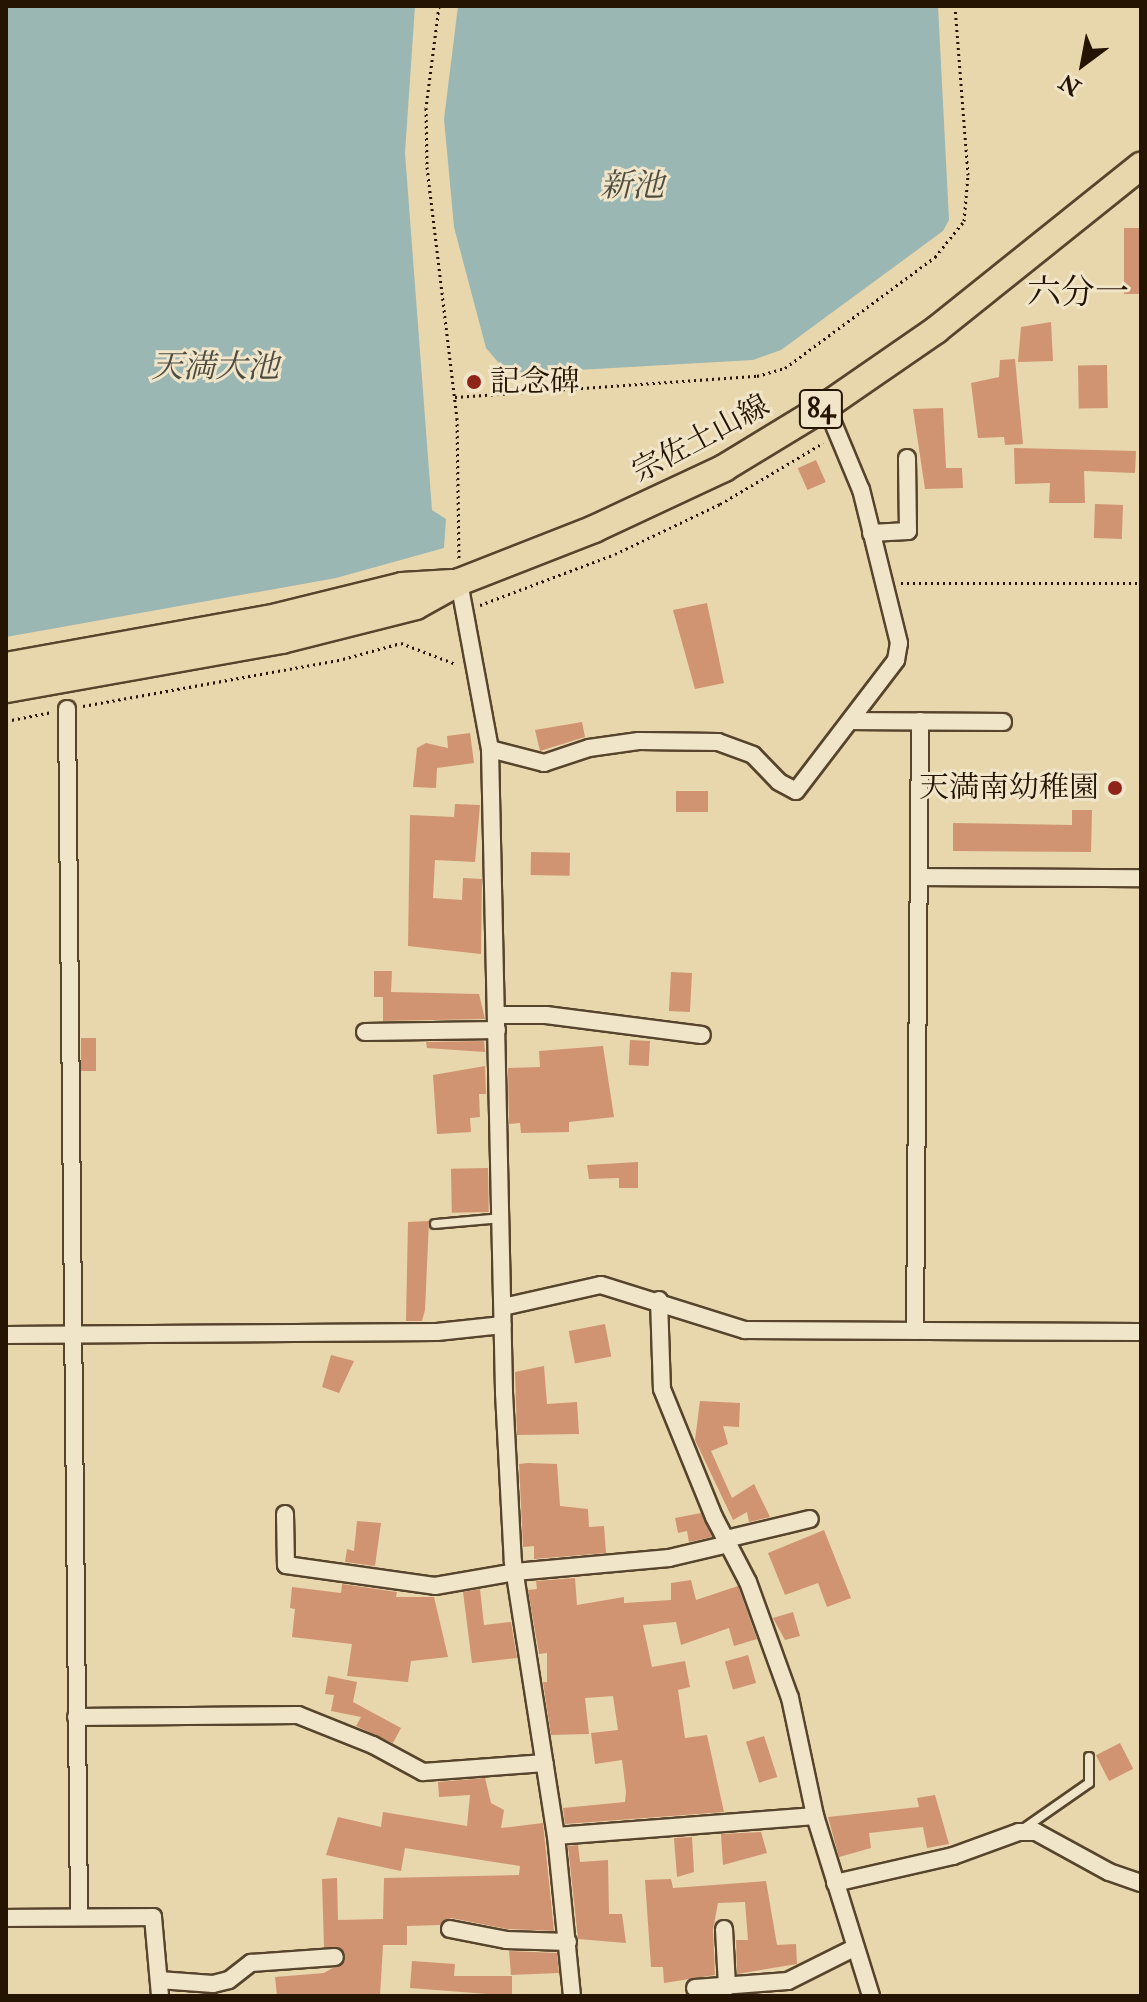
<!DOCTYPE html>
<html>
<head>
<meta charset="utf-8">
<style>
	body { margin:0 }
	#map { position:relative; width:1147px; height:2002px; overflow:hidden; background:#e8d6ac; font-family:"IM FELL Double Pica","Noto Serif JP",serif }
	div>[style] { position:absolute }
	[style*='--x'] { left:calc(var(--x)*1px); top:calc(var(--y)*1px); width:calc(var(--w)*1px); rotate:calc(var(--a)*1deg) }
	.water>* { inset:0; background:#9bb7b4 }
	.building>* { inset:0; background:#d09472; transform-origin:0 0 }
	.path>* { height:3px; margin-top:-1.5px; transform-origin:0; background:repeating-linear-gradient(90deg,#251401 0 2px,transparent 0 6px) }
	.roads { filter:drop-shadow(2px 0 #56442c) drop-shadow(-2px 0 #56442c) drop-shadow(0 2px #56442c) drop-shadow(0 -2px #56442c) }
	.lane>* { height:8px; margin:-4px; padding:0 4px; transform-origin:4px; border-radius:4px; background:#f0e4c9 }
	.street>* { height:16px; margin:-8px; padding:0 8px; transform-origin:8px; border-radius:8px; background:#f0e4c9 }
	.primary>* { height:26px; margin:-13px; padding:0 13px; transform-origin:13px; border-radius:13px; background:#e8d6ac }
	.dots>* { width:22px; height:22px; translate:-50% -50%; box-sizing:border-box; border:4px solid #f0e4c9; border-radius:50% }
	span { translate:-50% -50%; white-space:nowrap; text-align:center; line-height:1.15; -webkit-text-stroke:6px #f0e4c9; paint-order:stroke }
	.shield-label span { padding:2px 6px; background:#f0e4c9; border:2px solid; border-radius:6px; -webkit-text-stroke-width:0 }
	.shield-label { font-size:28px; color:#251401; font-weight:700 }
	.poi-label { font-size:30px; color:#251401 }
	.left { translate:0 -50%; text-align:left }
	.right { translate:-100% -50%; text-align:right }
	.street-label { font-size:30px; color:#251401 }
	.water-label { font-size:32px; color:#4e4d40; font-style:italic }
	.quarter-label { font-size:34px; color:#251401 }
	.frame { position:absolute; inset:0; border:8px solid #251401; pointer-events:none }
	.north { position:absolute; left:1043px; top:24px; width:80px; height:80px; -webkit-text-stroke:6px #f0e4c9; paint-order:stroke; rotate:212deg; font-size:22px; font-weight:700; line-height:32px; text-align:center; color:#251401 }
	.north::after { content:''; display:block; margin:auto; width:28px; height:36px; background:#251401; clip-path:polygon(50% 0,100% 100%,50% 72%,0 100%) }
</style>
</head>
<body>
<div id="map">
	<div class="water">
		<div style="clip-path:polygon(6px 6px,415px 6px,405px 153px,432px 510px,446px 519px,444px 548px,336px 578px,6px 637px)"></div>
		<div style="clip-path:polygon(458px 6px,938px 6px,949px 220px,943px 231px,781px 350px,753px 360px,525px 373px,503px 368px,486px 348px,454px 227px,444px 119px)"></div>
	</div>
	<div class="building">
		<div style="left:1141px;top:228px;width:66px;height:17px;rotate:90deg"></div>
		<div style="clip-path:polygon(1051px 322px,1053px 361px,1018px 362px,1021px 327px)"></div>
		<div style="clip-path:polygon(1015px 359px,1023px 444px,1005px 445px,1004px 437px,978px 438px,971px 383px,999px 377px,1000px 360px)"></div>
		<div style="left:1107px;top:365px;width:43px;height:29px;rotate:89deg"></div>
		<div style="clip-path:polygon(943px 408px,946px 468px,962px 468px,963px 488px,925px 489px,913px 409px)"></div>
		<div style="clip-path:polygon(1014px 448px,1136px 451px,1135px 473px,1084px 471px,1085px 503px,1049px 503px,1050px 483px,1015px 484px)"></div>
		<div style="left:816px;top:460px;width:24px;height:20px;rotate:66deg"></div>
		<div style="left:1095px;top:504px;width:28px;height:34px;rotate:2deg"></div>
		<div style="clip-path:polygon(707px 603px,724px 683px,695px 689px,673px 610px)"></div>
		<div style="clip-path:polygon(582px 722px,585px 737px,540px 751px,535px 730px)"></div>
		<div style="clip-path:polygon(470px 733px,474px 763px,437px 768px,436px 788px,413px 787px,417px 748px,426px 743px,448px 748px,447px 736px)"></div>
		<div style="left:676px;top:791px;width:32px;height:21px"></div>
		<div style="clip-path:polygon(455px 804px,480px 805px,475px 862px,435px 860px,433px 898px,462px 900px,463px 878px,482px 879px,481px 954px,408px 946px,410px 815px,454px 817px)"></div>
		<div style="clip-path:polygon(1072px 810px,1092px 810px,1091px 852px,953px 851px,953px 823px,1072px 825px)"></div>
		<div style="left:531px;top:852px;width:39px;height:23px;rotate:1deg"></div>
		<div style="clip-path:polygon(374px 971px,392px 971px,391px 992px,479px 994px,485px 1019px,383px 1021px,383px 997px,374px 997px)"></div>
		<div style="left:671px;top:972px;width:21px;height:39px;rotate:3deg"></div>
		<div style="left:81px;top:1038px;width:15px;height:33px"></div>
		<div style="left:630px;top:1040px;width:20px;height:25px;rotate:3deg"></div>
		<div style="clip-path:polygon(484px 1041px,485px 1052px,427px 1048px,426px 1042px)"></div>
		<div style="clip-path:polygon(603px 1046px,614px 1117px,569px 1122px,569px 1132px,521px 1133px,520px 1123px,509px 1124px,508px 1068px,540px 1067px,539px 1051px)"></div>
		<div style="clip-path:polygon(485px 1066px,486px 1094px,479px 1094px,480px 1117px,470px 1118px,471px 1132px,437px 1134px,433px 1075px)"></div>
		<div style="clip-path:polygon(638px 1162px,638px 1188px,619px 1188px,619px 1178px,589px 1179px,587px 1165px)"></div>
		<div style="left:488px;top:1168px;width:44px;height:37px;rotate:89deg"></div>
		<div style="clip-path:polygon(429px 1221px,425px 1310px,422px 1321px,406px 1321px,408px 1222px)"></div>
		<div style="left:605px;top:1324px;width:33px;height:37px;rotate:79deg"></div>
		<div style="clip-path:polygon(331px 1355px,354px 1361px,339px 1393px,322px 1387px)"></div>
		<div style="clip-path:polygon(544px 1366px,547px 1404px,577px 1402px,579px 1434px,517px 1435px,515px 1372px)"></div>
		<div style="clip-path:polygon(700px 1401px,740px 1403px,739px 1427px,723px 1426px,728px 1444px,711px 1451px,732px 1498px,754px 1484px,770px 1517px,749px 1522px,747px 1512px,733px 1520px,695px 1440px)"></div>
		<div style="clip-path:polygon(528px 1463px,557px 1464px,560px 1506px,588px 1509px,589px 1527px,604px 1526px,606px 1553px,534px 1559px,534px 1546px,523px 1547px,519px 1464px)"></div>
		<div style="clip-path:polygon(701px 1513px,712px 1537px,689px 1542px,687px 1531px,678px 1533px,675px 1518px)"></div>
		<div style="clip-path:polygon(357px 1521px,381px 1523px,375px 1566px,345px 1562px,347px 1549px,354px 1551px)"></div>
		<div style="clip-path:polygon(824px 1530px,851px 1598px,827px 1607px,818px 1583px,785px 1595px,768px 1553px)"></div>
		<div style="clip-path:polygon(575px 1578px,577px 1605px,624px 1597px,624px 1603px,671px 1600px,671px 1583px,691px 1580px,696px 1600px,738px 1586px,757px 1639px,734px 1646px,729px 1628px,681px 1645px,676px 1622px,643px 1625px,652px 1667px,685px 1661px,690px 1687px,678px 1690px,685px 1738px,707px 1735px,724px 1812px,565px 1824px,563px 1808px,625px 1802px,626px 1792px,622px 1760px,595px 1764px,591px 1733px,618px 1730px,613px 1696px,585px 1698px,589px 1734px,551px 1735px,543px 1682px,547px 1682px,547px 1653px,539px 1654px,528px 1590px,537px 1589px,536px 1581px)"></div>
		<div style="clip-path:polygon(342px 1584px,397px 1592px,396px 1597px,434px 1597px,448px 1657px,411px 1661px,408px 1682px,347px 1676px,352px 1644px,292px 1637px,295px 1609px,290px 1608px,292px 1587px,341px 1593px)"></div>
		<div style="clip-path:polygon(480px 1589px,484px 1625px,511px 1622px,517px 1658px,472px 1663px,463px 1592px)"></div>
		<div style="clip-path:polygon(793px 1612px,800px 1636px,785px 1640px,773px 1618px)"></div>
		<div style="left:748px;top:1655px;width:29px;height:24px;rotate:74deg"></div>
		<div style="clip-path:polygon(328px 1676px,357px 1682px,353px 1702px,401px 1728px,393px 1743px,356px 1726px,361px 1717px,331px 1711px,334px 1695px,325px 1694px)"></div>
		<div style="left:764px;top:1736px;width:43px;height:19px;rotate:72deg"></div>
		<div style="left:1120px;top:1743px;width:29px;height:27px;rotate:63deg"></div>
		<div style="clip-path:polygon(485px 1778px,491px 1803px,504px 1810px,501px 1828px,543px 1823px,554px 1931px,507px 1929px,451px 1918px,440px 1925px,407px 1926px,407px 1945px,383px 1945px,380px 1996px,277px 1996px,275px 1977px,324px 1973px,345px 1961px,340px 1948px,324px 1947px,322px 1879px,337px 1878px,338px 1920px,383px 1919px,384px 1878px,519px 1875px,520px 1866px,405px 1848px,401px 1871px,326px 1855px,338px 1817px,381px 1827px,383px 1812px,467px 1826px,470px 1795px,439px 1797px,438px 1782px)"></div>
		<div style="clip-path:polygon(935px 1795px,949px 1844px,927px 1848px,923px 1827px,869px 1833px,871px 1848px,839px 1857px,828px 1817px,919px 1807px,917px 1798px)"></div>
		<div style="clip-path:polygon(761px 1832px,767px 1853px,723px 1865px,721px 1834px)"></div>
		<div style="clip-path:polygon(692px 1837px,694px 1872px,677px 1877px,674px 1838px)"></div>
		<div style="clip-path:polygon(578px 1845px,580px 1862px,608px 1860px,609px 1914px,622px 1914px,626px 1943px,578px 1939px,568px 1846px)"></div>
		<div style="clip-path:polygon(671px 1879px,673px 1888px,766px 1881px,777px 1945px,796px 1944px,797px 1964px,737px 1974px,736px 1940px,748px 1940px,745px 1902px,718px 1903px,713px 1930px,715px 1975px,664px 1983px,663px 1967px,651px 1967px,645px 1880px)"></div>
		<div style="clip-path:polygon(509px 1951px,557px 1953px,559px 1973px,511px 1975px)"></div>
		<div style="clip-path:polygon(412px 1961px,455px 1964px,454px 1976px,512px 1976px,512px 1996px,410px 1988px)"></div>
	</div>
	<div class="path">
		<div style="--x:439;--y:6;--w:103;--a:97.3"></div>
		<div style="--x:426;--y:108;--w:59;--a:89"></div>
		<div style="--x:427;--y:167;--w:253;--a:83.2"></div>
		<div style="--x:457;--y:418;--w:142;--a:89.2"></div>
		<div style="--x:455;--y:397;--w:303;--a:-4"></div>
		<div style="--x:757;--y:376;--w:29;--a:-16"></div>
		<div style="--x:785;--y:368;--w:187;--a:-36.5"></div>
		<div style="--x:935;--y:257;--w:46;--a:-51.1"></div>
		<div style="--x:964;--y:221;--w:46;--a:-85"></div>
		<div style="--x:968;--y:175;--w:169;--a:-94.4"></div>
		<div style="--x:901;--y:583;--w:240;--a:0"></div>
		<div style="--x:480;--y:605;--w:144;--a:-20.7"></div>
		<div style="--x:615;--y:554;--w:116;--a:-25.5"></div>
		<div style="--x:720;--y:504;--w:120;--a:-30.6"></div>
		<div style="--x:83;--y:706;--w:264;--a:-10.2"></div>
		<div style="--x:343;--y:659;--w:60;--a:-15.4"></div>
		<div style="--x:401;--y:643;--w:59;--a:20.9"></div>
		<div style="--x:6;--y:721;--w:47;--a:-11.1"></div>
	</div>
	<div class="roads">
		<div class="lane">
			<div style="--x:435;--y:1224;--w:66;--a:-5.2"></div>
			<div style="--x:1023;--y:1829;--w:80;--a:-34.9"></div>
			<div style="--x:1089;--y:1783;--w:26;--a:-90"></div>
		</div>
		<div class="street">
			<div style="--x:871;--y:533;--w:37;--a:-3"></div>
			<div style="--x:908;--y:531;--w:73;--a:-90.8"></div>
			<div style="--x:459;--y:582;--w:170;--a:79.5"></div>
			<div style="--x:490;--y:749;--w:644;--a:88.75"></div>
			<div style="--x:504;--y:1393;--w:169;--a:87"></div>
			<div style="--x:513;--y:1562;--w:277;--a:81.1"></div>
			<div style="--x:556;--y:1836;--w:161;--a:84.3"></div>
			<div style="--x:67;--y:709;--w:1208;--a:89.43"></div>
			<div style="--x:851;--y:721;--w:152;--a:0.4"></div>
			<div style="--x:490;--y:749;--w:56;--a:14.5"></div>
			<div style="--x:544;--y:763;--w:47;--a:-18.4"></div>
			<div style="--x:589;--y:748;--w:50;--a:-8"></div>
			<div style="--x:639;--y:741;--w:79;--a:0.7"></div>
			<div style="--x:718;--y:742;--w:37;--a:20"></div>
			<div style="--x:753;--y:755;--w:37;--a:46"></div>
			<div style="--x:779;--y:782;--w:19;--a:28"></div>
			<div style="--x:796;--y:791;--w:165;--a:-52.6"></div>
			<div style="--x:896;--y:660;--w:17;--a:-80"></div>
			<div style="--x:899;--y:643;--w:158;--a:-103.9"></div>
			<div style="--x:861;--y:490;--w:91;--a:-112.6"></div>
			<div style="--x:921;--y:877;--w:220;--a:0.3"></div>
			<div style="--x:497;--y:1015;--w:49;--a:0"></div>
			<div style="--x:546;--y:1015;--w:157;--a:7.3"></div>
			<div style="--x:365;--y:1032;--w:132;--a:-0.9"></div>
			<div style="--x:659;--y:1300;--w:89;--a:88.1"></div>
			<div style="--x:662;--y:1389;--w:138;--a:67.9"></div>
			<div style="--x:714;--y:1517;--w:73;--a:62.4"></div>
			<div style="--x:748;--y:1582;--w:123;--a:70.1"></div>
			<div style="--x:790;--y:1698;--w:121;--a:78"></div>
			<div style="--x:815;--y:1816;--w:189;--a:72.7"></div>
			<div style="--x:503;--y:1307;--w:100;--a:-12.7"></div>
			<div style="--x:601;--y:1285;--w:151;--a:17.4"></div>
			<div style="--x:745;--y:1330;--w:396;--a:0.3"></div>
			<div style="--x:915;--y:1331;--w:610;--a:-89.53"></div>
			<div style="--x:6;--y:1335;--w:431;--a:-0.4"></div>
			<div style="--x:437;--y:1332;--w:66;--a:-6.1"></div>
			<div style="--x:285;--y:1514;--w:51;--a:88.9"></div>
			<div style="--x:286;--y:1565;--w:150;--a:8"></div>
			<div style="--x:435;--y:1586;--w:81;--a:-9.9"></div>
			<div style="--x:515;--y:1572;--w:155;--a:-5.2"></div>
			<div style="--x:669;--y:1558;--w:61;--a:-13.3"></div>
			<div style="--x:726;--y:1539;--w:86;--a:-13.4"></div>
			<div style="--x:76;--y:1717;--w:222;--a:-0.5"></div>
			<div style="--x:298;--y:1715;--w:81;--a:21.8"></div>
			<div style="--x:373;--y:1745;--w:57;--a:28.4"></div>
			<div style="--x:423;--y:1772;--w:122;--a:-4.2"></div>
			<div style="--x:556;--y:1836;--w:260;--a:-4.4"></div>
			<div style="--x:835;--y:1883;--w:121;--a:-12.9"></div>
			<div style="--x:953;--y:1856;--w:70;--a:-20"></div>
			<div style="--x:1019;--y:1832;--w:17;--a:0"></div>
			<div style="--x:1036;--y:1832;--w:83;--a:28.7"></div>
			<div style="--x:1109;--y:1872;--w:34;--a:19"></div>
			<div style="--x:6;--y:1918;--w:147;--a:-0.4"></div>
			<div style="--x:153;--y:1917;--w:79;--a:84.9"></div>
			<div style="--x:450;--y:1929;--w:57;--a:11.1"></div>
			<div style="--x:506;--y:1940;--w:62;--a:1.8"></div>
			<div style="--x:724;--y:1929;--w:58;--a:87"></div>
			<div style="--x:159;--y:1980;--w:54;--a:4.2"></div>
			<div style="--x:213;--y:1984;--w:16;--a:-14"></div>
			<div style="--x:229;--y:1980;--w:28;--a:-38"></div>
			<div style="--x:251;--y:1963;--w:84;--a:-4.1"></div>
			<div style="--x:695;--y:1988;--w:93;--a:-4.3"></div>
			<div style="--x:788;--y:1981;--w:74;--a:-26.6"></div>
		</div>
		<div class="primary">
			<div style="--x:6;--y:666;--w:266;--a:-10.2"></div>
			<div style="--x:268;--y:619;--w:138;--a:-13.8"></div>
			<div style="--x:402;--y:586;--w:50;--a:-3.4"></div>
			<div style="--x:6;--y:689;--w:280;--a:-10.1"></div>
			<div style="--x:282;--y:640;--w:138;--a:-14.2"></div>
			<div style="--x:416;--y:606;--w:49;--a:-29.2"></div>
			<div style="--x:459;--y:582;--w:145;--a:-21.4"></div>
			<div style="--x:594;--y:529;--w:144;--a:-25.1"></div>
			<div style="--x:724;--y:468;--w:119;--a:-31.3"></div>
			<div style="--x:826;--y:406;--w:134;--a:-34.6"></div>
			<div style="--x:936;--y:330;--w:263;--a:-38.7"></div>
		</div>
	</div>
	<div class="dots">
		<div style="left:474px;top:382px;background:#8f2418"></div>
		<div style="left:1115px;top:788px;background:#8f2418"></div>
	</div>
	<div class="shield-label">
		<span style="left:821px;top:409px">84</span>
	</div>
	<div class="poi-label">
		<span class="left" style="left:490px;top:382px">記念碑</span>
		<span class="right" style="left:1099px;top:788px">天満南幼稚園</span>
	</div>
	<div class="street-label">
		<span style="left:701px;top:439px;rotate:-28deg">宗佐土山線</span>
	</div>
	<div class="water-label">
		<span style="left:632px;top:186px">新池</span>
		<span style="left:215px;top:367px">天満大池</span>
	</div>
	<div class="quarter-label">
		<span style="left:1078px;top:293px">六分一</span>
	</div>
	<div class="frame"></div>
	<div class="north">N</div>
</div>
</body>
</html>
